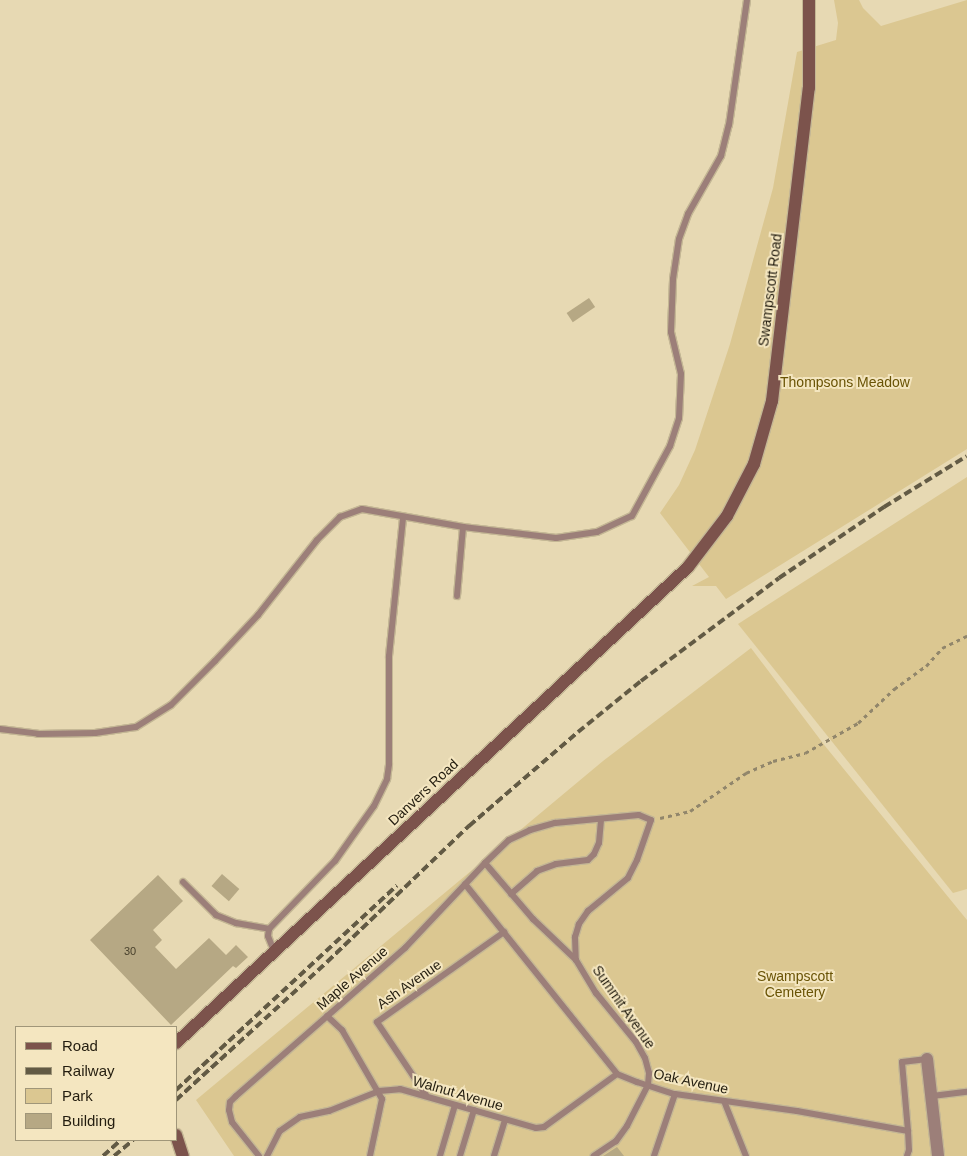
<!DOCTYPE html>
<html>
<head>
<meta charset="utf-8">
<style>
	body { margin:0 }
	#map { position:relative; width:967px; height:1156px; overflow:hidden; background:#e7d9b3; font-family:Helvetica,sans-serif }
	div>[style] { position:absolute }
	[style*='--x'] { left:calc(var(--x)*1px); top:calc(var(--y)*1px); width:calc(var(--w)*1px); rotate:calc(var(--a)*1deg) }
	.green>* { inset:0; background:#dbc791 }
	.building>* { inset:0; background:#b6a884; transform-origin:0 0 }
	.path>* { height:2.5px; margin-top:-1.25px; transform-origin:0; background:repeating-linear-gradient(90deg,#91866b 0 4px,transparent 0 8px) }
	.roads { filter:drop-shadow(1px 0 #c4b795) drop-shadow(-1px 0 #c4b795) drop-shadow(0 1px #c4b795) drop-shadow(0 -1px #c4b795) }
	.lane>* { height:6px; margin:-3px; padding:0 3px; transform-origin:3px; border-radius:3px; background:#9c7f79 }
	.street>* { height:12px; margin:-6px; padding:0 6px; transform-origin:6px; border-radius:6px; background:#9c7f79 }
	.secondary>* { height:12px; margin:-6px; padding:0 6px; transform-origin:6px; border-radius:6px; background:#7c534c }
	.rail>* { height:4px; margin-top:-2px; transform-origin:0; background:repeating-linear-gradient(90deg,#625a44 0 8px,transparent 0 12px) }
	span { translate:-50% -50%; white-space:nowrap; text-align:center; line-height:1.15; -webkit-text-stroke:4px #f4e6c0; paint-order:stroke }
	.number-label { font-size:11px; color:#48402c }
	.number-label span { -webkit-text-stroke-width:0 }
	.street-label { font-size:14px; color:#231d0f }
	.park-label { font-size:14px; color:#695305 }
	.legend { position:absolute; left:15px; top:1026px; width:162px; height:115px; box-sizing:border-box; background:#f4e6c0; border:1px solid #a09679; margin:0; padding:6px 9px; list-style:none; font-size:15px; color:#231d0f }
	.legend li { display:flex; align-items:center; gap:10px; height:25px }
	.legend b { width:25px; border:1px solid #a09679 }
</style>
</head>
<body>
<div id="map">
	<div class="green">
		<div style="clip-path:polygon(834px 0,859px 0,863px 8px,881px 26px,967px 0,967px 449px,726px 599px,716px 586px,692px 586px,709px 577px,660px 513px,679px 485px,695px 450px,730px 344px,773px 188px,797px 52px,836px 40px,838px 23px)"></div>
		<div style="clip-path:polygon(967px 477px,967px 889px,953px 893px,738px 624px)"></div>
		<div style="clip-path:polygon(751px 648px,825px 746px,967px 920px,967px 1156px,234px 1156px,196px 1100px,603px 761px)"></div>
	</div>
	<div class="building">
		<div style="left:589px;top:298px;width:11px;height:27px;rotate:56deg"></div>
		<div style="left:222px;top:874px;width:23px;height:16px;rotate:41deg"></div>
		<div style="clip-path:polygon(158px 875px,183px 901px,153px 930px,162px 940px,155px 947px,176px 969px,209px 938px,226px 955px,236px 945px,248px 957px,236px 968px,233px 966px,171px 1025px,90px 940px)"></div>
		<div style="clip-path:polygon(617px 1147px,624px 1156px,603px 1156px)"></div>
	</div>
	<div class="path">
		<div style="--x:660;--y:818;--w:31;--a:-13"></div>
		<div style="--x:690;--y:811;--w:68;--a:-34.2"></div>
		<div style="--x:746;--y:773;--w:30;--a:-24"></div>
		<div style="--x:773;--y:761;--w:33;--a:-14"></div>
		<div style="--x:805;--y:753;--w:61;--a:-29.5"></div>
		<div style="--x:858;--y:723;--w:50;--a:-43.4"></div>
		<div style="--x:894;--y:689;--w:39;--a:-36"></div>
		<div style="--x:926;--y:666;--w:24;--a:-48"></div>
		<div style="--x:942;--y:648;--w:28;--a:-26"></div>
	</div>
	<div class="roads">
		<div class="lane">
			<div style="--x:457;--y:596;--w:69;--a:-85"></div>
			<div style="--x:0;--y:729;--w:38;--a:7"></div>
			<div style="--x:38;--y:734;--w:57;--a:-1"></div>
			<div style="--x:95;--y:733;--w:41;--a:-8.3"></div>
			<div style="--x:136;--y:727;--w:41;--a:-32.2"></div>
			<div style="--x:171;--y:705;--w:62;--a:-45"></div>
			<div style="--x:215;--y:661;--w:63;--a:-46.9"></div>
			<div style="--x:258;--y:615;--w:95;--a:-51.8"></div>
			<div style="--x:317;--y:540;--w:33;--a:-45"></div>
			<div style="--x:340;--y:517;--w:23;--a:-20"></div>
			<div style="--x:362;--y:509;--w:103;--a:10.1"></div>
			<div style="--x:463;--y:527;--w:94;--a:6.7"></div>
			<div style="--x:556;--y:538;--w:41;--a:-8.3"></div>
			<div style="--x:597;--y:532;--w:38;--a:-25"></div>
			<div style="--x:632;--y:516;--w:80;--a:-61.5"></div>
			<div style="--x:670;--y:446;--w:29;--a:-72"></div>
			<div style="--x:679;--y:418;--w:44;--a:-87.4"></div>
			<div style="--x:681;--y:374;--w:43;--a:-103.4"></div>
			<div style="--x:671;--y:332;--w:53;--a:-87.8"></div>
			<div style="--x:673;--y:279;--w:40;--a:-81.5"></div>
			<div style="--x:679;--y:239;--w:27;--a:-70"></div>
			<div style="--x:688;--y:214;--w:67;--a:-60.4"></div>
			<div style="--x:721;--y:156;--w:32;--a:-76"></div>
			<div style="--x:729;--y:125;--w:126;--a:-81.8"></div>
			<div style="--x:485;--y:863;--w:74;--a:49.4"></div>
			<div style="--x:533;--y:919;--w:59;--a:43.6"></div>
			<div style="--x:183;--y:882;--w:47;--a:45"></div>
			<div style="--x:216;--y:915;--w:22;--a:22"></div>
			<div style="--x:236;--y:923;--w:34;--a:10"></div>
			<div style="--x:465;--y:884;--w:243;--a:51.3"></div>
			<div style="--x:617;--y:1074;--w:22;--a:22"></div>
			<div style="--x:637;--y:1082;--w:40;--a:18"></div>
			<div style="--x:675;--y:1094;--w:123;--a:7.9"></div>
			<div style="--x:797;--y:1111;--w:113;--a:10.2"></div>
			<div style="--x:908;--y:1131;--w:69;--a:-95"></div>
			<div style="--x:902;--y:1062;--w:25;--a:-7"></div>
			<div style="--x:511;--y:894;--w:35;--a:-41"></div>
			<div style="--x:537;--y:871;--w:20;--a:-20"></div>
			<div style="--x:556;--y:864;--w:32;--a:-7"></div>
			<div style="--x:588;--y:860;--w:8;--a:-45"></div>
			<div style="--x:594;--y:854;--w:12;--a:-66"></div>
			<div style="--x:599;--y:843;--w:23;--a:-85"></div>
			<div style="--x:274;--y:951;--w:16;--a:-112"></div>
			<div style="--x:268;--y:936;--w:7;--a:-82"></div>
			<div style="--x:269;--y:929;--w:95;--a:-45.9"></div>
			<div style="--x:335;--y:861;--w:67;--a:-54.7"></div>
			<div style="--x:374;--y:806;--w:30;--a:-64"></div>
			<div style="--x:387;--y:779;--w:15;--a:-82"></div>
			<div style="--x:389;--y:764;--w:108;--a:-90"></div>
			<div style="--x:389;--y:656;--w:140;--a:-84.2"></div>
			<div style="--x:327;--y:1016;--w:21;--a:43"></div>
			<div style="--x:342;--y:1030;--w:80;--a:59.9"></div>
			<div style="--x:382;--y:1099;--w:58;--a:101.9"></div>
			<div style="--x:426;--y:1095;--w:88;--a:-123.9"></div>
			<div style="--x:377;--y:1022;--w:156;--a:-35.3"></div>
			<div style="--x:932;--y:1096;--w:35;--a:-7"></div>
			<div style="--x:724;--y:1101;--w:59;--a:68.2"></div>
			<div style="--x:259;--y:1156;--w:43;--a:-128.5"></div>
			<div style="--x:232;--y:1122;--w:12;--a:-104"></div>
			<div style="--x:229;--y:1110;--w:8;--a:-83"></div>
			<div style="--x:230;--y:1102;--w:8;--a:-45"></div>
			<div style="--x:236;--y:1096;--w:225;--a:-41.2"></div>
			<div style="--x:405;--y:948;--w:117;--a:-46.7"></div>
			<div style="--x:485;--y:863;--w:33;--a:-44"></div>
			<div style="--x:509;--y:840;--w:23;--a:-25"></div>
			<div style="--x:530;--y:830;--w:26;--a:-16"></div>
			<div style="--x:555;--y:823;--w:84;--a:-5.4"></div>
			<div style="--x:639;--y:815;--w:13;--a:23"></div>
			<div style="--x:651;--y:820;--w:42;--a:109.3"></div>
			<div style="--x:637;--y:860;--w:20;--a:117"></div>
			<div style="--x:628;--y:878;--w:52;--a:140.5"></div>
			<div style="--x:588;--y:911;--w:16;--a:125"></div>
			<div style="--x:579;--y:924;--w:14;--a:107"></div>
			<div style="--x:575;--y:937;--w:23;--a:88"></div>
			<div style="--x:576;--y:960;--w:39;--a:59"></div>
			<div style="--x:596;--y:993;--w:63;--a:50.8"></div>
			<div style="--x:636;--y:1042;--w:18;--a:61"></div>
			<div style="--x:645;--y:1058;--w:16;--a:75"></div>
			<div style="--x:649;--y:1073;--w:12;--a:95"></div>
			<div style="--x:648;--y:1085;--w:46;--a:117.1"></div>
			<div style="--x:627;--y:1126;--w:19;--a:126"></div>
			<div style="--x:616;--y:1141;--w:27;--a:146"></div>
			<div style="--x:267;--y:1156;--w:28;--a:-63"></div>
			<div style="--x:280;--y:1131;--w:24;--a:-35"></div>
			<div style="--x:300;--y:1117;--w:30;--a:-12"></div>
			<div style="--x:329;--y:1111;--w:54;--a:-21.8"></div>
			<div style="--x:379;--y:1091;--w:21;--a:-5"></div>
			<div style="--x:400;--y:1089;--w:141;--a:16"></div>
			<div style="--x:536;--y:1128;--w:8;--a:-7"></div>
			<div style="--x:544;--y:1127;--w:90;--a:-36"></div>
			<div style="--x:440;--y:1156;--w:53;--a:-73.6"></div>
			<div style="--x:460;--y:1156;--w:48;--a:-73.1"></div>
			<div style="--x:494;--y:1156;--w:38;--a:-73"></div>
			<div style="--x:654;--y:1156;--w:65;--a:-71.3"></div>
			<div style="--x:907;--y:1156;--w:6;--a:-72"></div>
			<div style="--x:909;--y:1150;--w:19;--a:-93"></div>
		</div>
		<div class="street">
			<div style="--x:927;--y:1059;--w:98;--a:83.5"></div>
		</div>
		<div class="secondary">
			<div style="--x:176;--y:1043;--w:699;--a:-42.91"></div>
			<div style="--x:688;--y:567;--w:64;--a:-52.6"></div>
			<div style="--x:727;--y:516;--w:59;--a:-62.6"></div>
			<div style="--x:754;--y:464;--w:66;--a:-74.1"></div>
			<div style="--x:772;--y:401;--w:315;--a:-83.3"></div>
			<div style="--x:809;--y:88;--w:88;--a:-90"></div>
			<div style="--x:176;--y:1135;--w:22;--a:72"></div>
		</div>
	</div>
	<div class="rail">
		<div style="--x:176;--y:1090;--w:301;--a:-42.8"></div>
		<div style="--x:176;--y:1100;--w:205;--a:-42.4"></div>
		<div style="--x:327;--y:962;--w:197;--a:-43.8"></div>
		<div style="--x:469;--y:826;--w:144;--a:-40.8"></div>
		<div style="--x:578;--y:732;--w:81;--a:-39"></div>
		<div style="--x:641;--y:681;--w:172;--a:-36.7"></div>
		<div style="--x:779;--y:578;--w:127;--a:-34.1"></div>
		<div style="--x:884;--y:507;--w:97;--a:-31.6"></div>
		<div style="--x:103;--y:1156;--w:24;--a:-42"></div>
		<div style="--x:114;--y:1156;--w:25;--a:-40"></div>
	</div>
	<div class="number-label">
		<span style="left:130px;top:951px">30</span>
	</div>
	<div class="street-label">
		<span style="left:770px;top:290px;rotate:-83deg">Swampscott Road</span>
		<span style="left:423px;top:792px;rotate:-43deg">Danvers Road</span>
		<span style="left:352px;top:978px;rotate:-41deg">Maple Avenue</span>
		<span style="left:409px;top:984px;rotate:-35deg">Ash Avenue</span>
		<span style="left:624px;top:1007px;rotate:55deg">Summit Avenue</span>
		<span style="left:691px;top:1081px;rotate:12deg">Oak Avenue</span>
		<span style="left:458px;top:1093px;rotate:16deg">Walnut Avenue</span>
	</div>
	<div class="park-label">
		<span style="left:845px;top:382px">Thompsons Meadow</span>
		<span style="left:795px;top:984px">Swampscott<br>Cemetery</span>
	</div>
	<ul class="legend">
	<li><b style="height:6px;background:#7c534c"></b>Road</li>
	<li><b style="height:6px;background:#625a44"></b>Railway</li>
	<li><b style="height:14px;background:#dbc791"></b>Park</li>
	<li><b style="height:14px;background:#b6a884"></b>Building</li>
	</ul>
</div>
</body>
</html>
